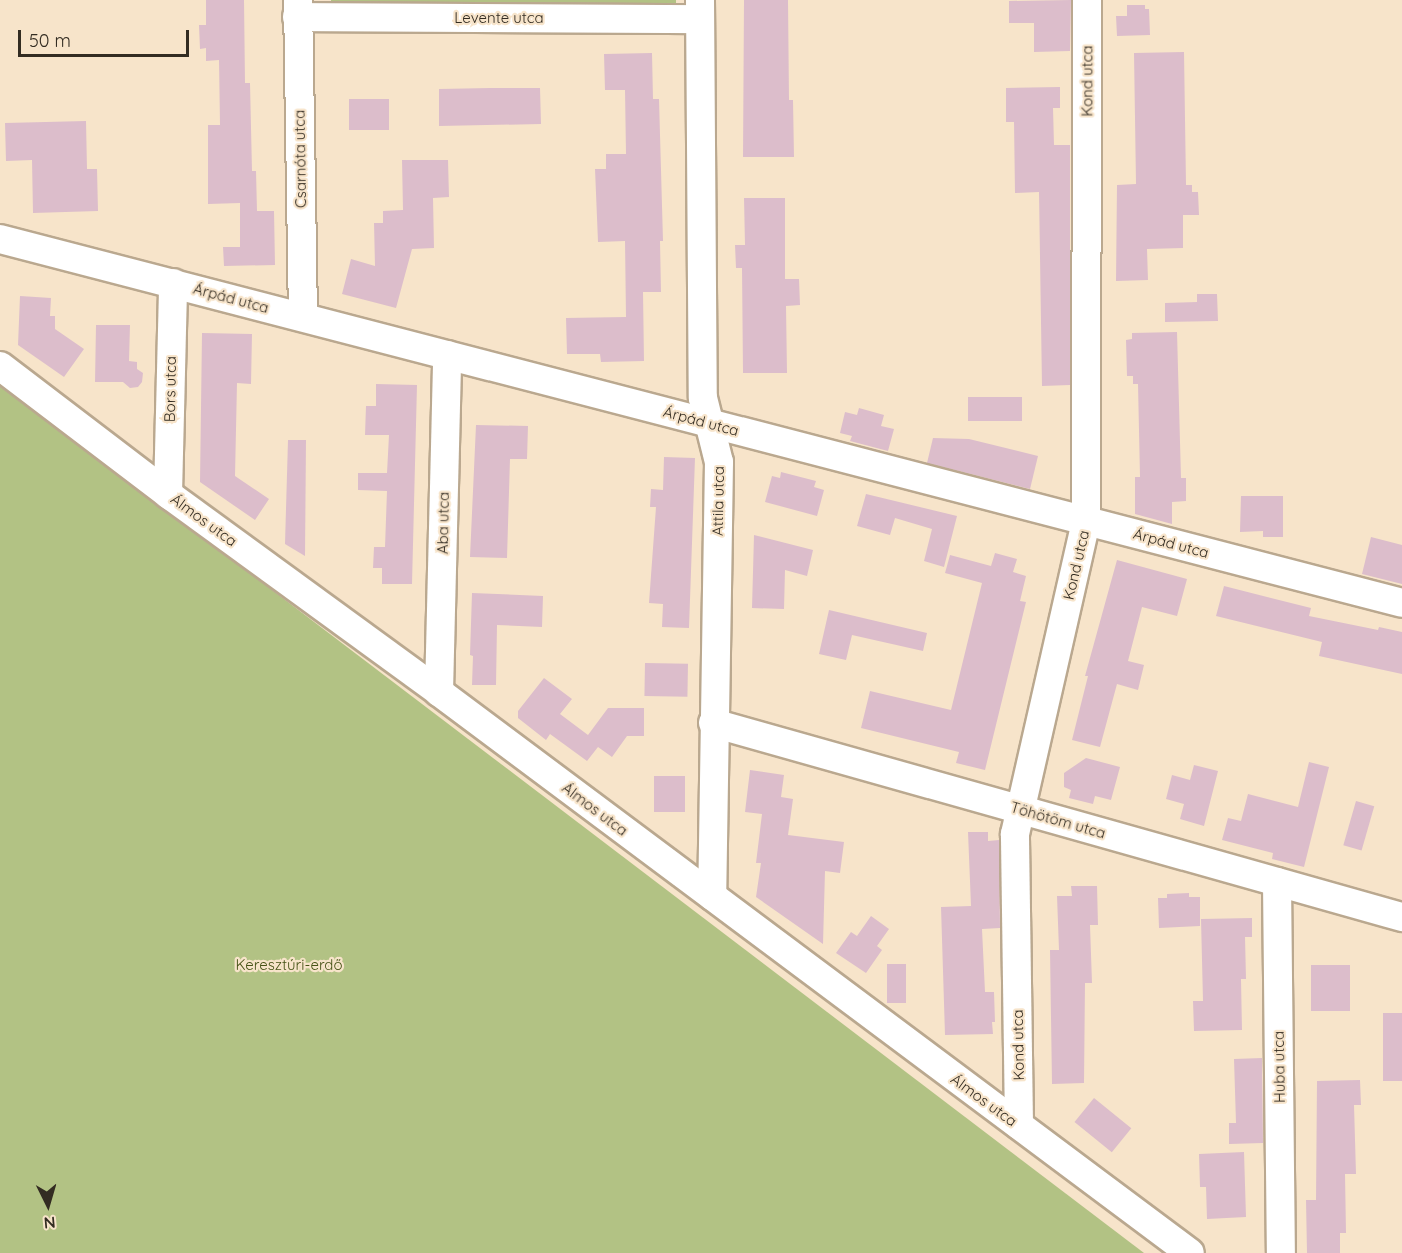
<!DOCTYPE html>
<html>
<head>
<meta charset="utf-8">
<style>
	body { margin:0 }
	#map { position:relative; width:1402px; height:1253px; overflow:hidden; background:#f7e4ca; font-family:Quicksand,sans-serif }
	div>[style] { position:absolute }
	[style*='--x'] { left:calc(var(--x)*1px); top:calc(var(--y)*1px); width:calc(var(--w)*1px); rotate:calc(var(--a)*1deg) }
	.green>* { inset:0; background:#b2c284 }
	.building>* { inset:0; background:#dcbdcb; transform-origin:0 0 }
	.roads { filter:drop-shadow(2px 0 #baa88f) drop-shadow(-2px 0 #baa88f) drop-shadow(0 2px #baa88f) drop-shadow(0 -2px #baa88f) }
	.minor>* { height:28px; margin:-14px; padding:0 14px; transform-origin:14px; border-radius:14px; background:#fff }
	span { translate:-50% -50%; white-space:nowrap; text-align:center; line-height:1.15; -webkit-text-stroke:4.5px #f7e4ca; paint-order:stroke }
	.street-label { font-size:15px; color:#332c22 }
	.park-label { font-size:15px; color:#475317 }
	.north { position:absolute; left:18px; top:1175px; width:60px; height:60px; -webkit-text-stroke:4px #f7e4ca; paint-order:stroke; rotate:175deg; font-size:16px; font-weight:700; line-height:24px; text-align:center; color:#332c22 }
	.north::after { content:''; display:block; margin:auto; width:21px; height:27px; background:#332c22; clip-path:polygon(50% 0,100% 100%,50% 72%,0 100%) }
	.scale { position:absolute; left:18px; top:30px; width:171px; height:27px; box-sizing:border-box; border:3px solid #332c22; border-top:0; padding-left:8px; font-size:18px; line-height:21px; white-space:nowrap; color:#332c22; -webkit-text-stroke:4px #f7e4ca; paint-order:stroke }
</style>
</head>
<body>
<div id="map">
	<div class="green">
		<div style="clip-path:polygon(331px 0,676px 0,676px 14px,331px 7px)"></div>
		<div style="clip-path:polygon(0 383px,1144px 1253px,0 1253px)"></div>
	</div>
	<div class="building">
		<div style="clip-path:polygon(206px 0,244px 0,245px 83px,250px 83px,252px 171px,256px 171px,257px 211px,274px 211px,275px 265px,224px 266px,223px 247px,240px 247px,240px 203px,208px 204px,208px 125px,220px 125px,219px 60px,206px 61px,206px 48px,200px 49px,199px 25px,206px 25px)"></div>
		<div style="clip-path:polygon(744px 0,788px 0,789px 100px,793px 100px,794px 157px,743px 157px)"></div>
		<div style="clip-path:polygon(1071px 0,1070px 51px,1034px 52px,1034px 23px,1009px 23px,1009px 1px)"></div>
		<div style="clip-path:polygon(1127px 5px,1145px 5px,1145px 9px,1149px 9px,1150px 35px,1117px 36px,1116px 16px,1127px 16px)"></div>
		<div style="clip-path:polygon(1184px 52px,1186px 185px,1192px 185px,1192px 192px,1198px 192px,1199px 215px,1183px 215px,1183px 248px,1147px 249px,1148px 280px,1116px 281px,1117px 185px,1136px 184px,1134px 53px)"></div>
		<div style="clip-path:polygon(652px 53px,653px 99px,659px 99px,663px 241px,660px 241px,661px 292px,643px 292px,644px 361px,601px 362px,600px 354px,567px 354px,566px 318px,626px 317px,625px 241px,598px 242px,595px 169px,606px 169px,606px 154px,626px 154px,625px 90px,605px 90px,604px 54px)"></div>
		<div style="clip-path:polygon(1060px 87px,1060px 108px,1053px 108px,1054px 145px,1070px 145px,1070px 385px,1042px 386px,1039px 192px,1015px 193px,1014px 122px,1006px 122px,1006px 88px)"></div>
		<div style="clip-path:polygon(490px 88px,540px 88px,541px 124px,439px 126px,439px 89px)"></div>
		<div style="left:389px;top:99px;width:31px;height:40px;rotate:90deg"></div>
		<div style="clip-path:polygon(86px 121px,87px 169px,97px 169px,98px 211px,33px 213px,32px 160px,6px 161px,5px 123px)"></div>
		<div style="clip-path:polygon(402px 160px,448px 160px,449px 197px,433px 198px,434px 248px,412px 249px,396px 308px,342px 294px,351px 259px,375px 266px,374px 223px,383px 223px,383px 211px,403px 210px)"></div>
		<div style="clip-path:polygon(744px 198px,785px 198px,785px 279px,799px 279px,800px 305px,786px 306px,787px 373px,743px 373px,742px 268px,736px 268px,735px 245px,745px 245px)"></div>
		<div style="clip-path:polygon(1197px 294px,1217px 294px,1218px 321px,1165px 322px,1165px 303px,1197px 302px)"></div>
		<div style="clip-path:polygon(20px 296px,51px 298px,50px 316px,55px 316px,55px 329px,84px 349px,64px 377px,18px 345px)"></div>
		<div style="clip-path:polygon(96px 325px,130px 325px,129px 361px,137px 362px,137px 369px,143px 373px,142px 382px,138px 387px,130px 388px,123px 382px,95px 382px)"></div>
		<div style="clip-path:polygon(1177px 332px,1181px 478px,1186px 478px,1186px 501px,1172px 502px,1172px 524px,1135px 514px,1135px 477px,1140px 477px,1138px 384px,1133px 384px,1133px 376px,1127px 376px,1126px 340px,1132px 339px,1132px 333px)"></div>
		<div style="clip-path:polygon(202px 333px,252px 334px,251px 384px,237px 383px,235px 476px,269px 499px,255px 520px,200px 482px)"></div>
		<div style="clip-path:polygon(376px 384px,417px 385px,412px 584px,382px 584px,382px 568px,373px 568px,374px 547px,385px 547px,387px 491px,358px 490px,358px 473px,387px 473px,389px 435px,365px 435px,366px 406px,376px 406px)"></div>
		<div style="left:968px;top:397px;width:54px;height:24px"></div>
		<div style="clip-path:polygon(859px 408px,884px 415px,881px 426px,894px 429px,888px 451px,850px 441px,852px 436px,840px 433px,845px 412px,857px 415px)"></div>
		<div style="clip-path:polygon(476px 425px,528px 426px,527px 459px,510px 459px,507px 558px,470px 557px)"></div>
		<div style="clip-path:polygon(933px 438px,969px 439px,1038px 456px,1030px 489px,927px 463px)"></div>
		<div style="clip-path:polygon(288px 440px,306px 440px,305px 556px,285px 544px)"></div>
		<div style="clip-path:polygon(664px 457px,695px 458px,689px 628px,662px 627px,663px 604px,649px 603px,656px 507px,650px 507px,651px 489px,663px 490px)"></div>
		<div style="clip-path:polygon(781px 472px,816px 481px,814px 487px,824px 490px,817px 516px,765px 502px,772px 476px,780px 478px)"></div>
		<div style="clip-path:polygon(866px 494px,957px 516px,944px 567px,924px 561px,932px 529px,895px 518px,890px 535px,857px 526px)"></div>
		<div style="clip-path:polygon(1241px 496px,1283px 496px,1283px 537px,1263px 537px,1263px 531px,1240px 532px)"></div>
		<div style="clip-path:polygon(754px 535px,813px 550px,807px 576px,785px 570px,784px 609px,752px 608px)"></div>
		<div style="clip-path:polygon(1371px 537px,1402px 545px,1402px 584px,1362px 574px)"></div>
		<div style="clip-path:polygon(995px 553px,1017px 559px,1013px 572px,1026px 576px,1020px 601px,1026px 602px,985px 770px,956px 763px,959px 752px,861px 728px,870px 691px,951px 710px,982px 583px,945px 573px,950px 555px,991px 566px)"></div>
		<div style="clip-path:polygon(1117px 560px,1187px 579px,1177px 616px,1142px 607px,1128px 661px,1144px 665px,1138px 690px,1117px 684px,1100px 747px,1072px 740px,1088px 676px,1085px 676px)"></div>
		<div style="clip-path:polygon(1224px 586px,1311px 608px,1309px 616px,1378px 630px,1379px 627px,1402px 632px,1402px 674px,1319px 656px,1322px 642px,1216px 616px)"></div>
		<div style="clip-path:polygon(472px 593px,543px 596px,542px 627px,497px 625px,496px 685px,472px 685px,473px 656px,470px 655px)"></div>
		<div style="clip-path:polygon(829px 610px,927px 633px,923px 651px,852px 635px,846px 660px,819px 654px)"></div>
		<div style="left:645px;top:663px;width:43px;height:33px;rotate:1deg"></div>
		<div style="clip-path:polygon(544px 678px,572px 699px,560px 714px,588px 735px,608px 708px,644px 708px,644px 736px,627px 736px,612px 757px,598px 747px,587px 761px,550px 734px,546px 740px,518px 718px,518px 711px)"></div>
		<div style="clip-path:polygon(1086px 758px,1120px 767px,1111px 800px,1095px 796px,1093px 804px,1069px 798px,1071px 790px,1064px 787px,1064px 773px)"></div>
		<div style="clip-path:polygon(1309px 762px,1329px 767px,1304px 867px,1272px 859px,1273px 853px,1222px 840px,1228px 818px,1241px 821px,1248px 794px,1298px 807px)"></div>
		<div style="clip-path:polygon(1194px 765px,1218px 771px,1204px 826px,1180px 819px,1184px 804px,1166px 799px,1172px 775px,1190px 780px)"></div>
		<div style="clip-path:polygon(750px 770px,784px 775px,781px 797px,793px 799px,788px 835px,844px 842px,840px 873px,825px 871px,823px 944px,756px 897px,761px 863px,756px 863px,762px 814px,745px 812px)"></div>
		<div style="left:654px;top:776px;width:31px;height:36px"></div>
		<div style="left:1356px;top:801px;width:19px;height:46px;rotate:16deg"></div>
		<div style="clip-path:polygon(968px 832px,988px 832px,988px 841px,999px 840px,1000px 928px,982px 929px,985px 992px,994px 992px,995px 1022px,992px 1022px,993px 1034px,945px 1035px,941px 907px,971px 906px)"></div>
		<div style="clip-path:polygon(1071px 886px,1097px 886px,1098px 925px,1090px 925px,1092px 983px,1085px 983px,1084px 1083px,1052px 1084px,1050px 950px,1059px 950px,1057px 896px,1072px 896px)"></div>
		<div style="clip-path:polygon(1189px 893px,1189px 897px,1200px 897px,1200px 926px,1159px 928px,1158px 898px,1167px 898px,1167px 894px)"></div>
		<div style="clip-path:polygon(871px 916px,889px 929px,877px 946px,882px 950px,866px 973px,836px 953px,851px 932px,857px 936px)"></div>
		<div style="clip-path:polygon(1252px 918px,1252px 937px,1245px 937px,1246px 979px,1241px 979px,1242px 1030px,1194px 1031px,1193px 1001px,1203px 1001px,1201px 919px)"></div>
		<div style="left:906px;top:964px;width:39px;height:19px;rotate:90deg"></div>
		<div style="left:1311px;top:965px;width:39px;height:46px"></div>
		<div style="left:1402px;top:1013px;width:68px;height:19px;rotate:90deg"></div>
		<div style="clip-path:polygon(1262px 1058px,1263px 1143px,1229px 1144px,1229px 1123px,1236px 1123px,1234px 1059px)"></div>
		<div style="clip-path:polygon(1360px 1080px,1361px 1105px,1354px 1105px,1356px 1174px,1345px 1174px,1346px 1233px,1340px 1233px,1340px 1253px,1307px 1253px,1306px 1200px,1316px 1200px,1317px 1081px)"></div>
		<div style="left:1094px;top:1098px;width:48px;height:31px;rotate:39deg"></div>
		<div style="clip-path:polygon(1244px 1152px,1246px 1217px,1207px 1219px,1206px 1187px,1200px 1187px,1199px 1154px)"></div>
	</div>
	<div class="roads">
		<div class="minor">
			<div style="--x:298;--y:0;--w:317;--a:89.1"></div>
			<div style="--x:700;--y:0;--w:398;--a:89.6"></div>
			<div style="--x:703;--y:398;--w:66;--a:76"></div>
			<div style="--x:719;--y:462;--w:434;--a:90.9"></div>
			<div style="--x:297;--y:17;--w:403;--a:0.3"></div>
			<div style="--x:0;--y:239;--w:1448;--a:14.55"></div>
			<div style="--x:0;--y:366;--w:216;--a:37.3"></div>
			<div style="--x:172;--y:497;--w:331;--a:36.1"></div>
			<div style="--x:439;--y:692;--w:937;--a:36.76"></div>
			<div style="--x:168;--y:494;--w:211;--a:-88.6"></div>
			<div style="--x:439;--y:692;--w:337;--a:-88.6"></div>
			<div style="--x:713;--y:723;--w:716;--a:15.73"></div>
			<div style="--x:1277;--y:882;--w:371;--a:89.4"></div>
			<div style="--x:1019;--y:1125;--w:291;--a:-90.8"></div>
			<div style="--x:1015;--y:834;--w:321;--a:-77.2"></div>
			<div style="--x:1086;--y:521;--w:521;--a:-89.89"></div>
		</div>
	</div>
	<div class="street-label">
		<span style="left:499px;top:18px">Levente utca</span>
		<span style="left:1087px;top:81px;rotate:-90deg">Kond utca</span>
		<span style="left:300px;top:159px;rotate:-91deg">Csarnóta utca</span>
		<span style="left:231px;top:298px;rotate:15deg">Árpád utca</span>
		<span style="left:170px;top:389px;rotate:-89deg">Bors utca</span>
		<span style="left:701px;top:421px;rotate:15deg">Árpád utca</span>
		<span style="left:718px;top:501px;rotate:-89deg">Attila utca</span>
		<span style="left:204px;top:520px;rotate:36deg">Álmos utca</span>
		<span style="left:443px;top:523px;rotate:-89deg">Aba utca</span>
		<span style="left:1171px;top:543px;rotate:15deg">Árpád utca</span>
		<span style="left:1076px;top:565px;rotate:-77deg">Kond utca</span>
		<span style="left:595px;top:809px;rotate:37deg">Álmos utca</span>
		<span style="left:1058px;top:820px;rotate:16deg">Töhötöm utca</span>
		<span style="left:1018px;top:1045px;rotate:-91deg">Kond utca</span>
		<span style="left:1279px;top:1067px;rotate:-91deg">Huba utca</span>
		<span style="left:984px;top:1100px;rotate:36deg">Álmos utca</span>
	</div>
	<div class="park-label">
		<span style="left:289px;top:965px">Keresztúri-erdő</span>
	</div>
	<div class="north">N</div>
	<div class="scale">50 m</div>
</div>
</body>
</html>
